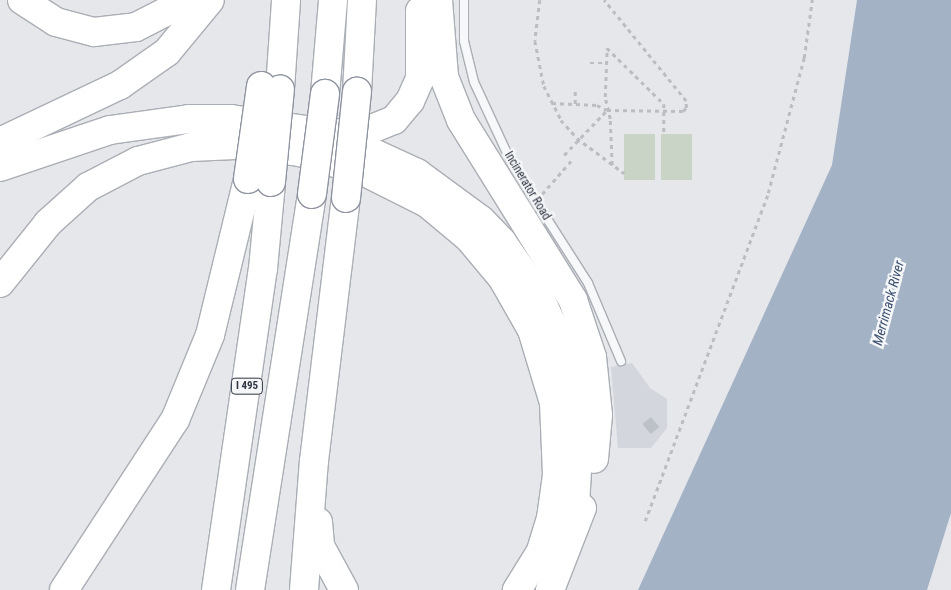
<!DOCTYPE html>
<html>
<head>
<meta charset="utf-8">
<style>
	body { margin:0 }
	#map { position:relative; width:951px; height:590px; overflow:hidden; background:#e5e7eb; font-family:"Roboto Condensed",sans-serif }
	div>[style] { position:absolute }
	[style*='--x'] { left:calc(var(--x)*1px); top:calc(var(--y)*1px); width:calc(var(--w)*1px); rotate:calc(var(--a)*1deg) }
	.built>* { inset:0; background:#d3d6dc }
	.green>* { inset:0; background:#c9d4c7; transform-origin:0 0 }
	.water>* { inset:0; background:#a4b2c6 }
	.building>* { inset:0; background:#bcc0c7; transform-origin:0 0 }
	.path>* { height:2.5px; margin-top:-1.25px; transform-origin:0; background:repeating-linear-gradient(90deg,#bbbdc2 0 4px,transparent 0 8px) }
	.roads { filter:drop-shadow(1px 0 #aaaeb5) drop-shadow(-1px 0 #aaaeb5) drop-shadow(0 1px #aaaeb5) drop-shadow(0 -1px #aaaeb5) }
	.service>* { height:8px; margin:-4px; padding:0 4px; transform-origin:4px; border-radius:4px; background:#f7f8f9 }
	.motorway>* { height:28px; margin:-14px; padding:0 14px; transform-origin:14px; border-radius:14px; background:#fff }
	.bridges { filter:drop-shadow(1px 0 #8e93a0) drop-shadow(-1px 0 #8e93a0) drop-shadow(0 1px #8e93a0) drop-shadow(0 -1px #8e93a0) }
	.motorway-bridge>* { height:28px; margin:-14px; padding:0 14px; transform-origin:14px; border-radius:14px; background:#fff }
	span { translate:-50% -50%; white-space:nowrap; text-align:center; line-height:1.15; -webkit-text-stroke:5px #f4f6f8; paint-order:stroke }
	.shield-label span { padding:1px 4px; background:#f4f6f8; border:1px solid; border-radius:4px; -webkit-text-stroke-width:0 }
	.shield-label { font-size:11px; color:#2e3442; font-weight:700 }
	.street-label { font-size:12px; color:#2e3442 }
	.water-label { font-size:14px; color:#3c5071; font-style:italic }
</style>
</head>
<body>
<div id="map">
	<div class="built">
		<div style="clip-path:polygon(632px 363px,650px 388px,667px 399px,667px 428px,651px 448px,618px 448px,611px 367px)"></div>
	</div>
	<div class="green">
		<div style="left:624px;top:134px;width:31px;height:46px"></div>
		<div style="left:661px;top:134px;width:31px;height:46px"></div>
	</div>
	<div class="water">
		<div style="clip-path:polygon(857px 0,951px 0,951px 513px,927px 590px,638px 590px,832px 165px)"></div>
	</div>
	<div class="building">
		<div style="left:651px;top:417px;width:13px;height:11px;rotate:51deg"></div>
	</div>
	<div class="path">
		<div style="--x:540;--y:0;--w:41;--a:97"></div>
		<div style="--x:535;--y:41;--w:46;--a:78.7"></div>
		<div style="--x:544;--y:86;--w:38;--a:63"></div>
		<div style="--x:561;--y:120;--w:24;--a:48"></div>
		<div style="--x:577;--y:138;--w:59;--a:36.7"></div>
		<div style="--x:590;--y:63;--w:16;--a:0"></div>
		<div style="--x:552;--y:103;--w:45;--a:2.5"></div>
		<div style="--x:597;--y:105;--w:11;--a:27"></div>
		<div style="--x:607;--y:110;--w:76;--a:0.8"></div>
		<div style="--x:683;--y:111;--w:4;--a:-45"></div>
		<div style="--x:686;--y:108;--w:7;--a:-90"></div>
		<div style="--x:686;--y:101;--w:130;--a:-129.1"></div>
		<div style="--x:575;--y:104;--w:14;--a:-90"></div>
		<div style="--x:564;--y:155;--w:62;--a:-46.3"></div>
		<div style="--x:612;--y:165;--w:46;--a:-92.5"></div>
		<div style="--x:610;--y:119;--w:23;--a:-103"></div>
		<div style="--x:605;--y:97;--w:49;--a:-87.7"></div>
		<div style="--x:607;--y:48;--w:80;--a:44.5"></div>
		<div style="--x:664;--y:104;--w:30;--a:90"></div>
		<div style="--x:542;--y:194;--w:44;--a:-48.7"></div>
		<div style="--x:645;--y:521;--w:350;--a:-69.4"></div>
		<div style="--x:768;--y:193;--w:140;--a:-75.1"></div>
		<div style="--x:804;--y:58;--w:59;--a:-82.1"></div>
	</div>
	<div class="roads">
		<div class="service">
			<div style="--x:464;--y:0;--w:41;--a:90"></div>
			<div style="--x:464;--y:41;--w:42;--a:76.3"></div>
			<div style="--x:474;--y:82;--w:90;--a:65.1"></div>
			<div style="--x:512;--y:164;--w:141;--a:57.4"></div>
			<div style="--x:588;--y:283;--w:85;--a:67.1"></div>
		</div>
		<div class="motorway">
			<div style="--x:22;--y:0;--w:40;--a:32.9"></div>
			<div style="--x:56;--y:22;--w:39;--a:15"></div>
			<div style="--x:94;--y:32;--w:42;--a:-6.8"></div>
			<div style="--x:136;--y:27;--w:44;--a:-27.1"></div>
			<div style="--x:175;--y:7;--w:9;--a:-49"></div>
			<div style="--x:438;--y:0;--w:77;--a:85.5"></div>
			<div style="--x:444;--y:77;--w:46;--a:68.4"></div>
			<div style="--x:461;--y:120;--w:212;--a:58.1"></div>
			<div style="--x:573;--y:300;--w:60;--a:71.6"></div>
			<div style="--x:592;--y:357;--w:58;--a:84.1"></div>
			<div style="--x:598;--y:415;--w:44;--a:95.2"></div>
			<div style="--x:280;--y:89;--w:89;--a:-86.1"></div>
			<div style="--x:357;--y:92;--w:92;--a:-86.9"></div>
			<div style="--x:325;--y:94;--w:94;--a:-85.1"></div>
			<div style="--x:333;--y:134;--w:36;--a:-6"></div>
			<div style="--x:369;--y:130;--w:27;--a:-22"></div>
			<div style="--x:394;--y:120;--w:25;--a:-50"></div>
			<div style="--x:410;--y:101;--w:24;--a:-66"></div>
			<div style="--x:420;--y:79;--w:68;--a:-90"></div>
			<div style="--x:0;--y:142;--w:133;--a:-25.4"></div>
			<div style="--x:120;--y:85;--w:57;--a:-35.1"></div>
			<div style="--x:167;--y:52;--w:67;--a:-50.4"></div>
			<div style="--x:0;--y:167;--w:116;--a:-18.6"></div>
			<div style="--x:110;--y:130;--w:80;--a:-7.9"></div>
			<div style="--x:189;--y:119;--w:42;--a:0"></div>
			<div style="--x:231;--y:119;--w:102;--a:8.4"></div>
			<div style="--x:332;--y:134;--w:94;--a:24.6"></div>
			<div style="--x:417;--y:173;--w:79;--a:36.3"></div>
			<div style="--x:481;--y:220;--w:30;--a:46"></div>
			<div style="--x:502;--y:242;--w:63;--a:55.3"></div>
			<div style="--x:538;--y:294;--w:38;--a:65"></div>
			<div style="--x:554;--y:328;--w:55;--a:70.9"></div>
			<div style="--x:572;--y:380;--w:55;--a:82.7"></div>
			<div style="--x:579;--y:435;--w:89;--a:93.2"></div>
			<div style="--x:0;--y:283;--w:77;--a:-51.3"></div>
			<div style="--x:48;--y:223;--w:54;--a:-42"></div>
			<div style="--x:88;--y:187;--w:56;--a:-27.5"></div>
			<div style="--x:138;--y:161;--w:55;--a:-14.8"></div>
			<div style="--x:191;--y:147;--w:44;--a:-2.6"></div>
			<div style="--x:235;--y:145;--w:65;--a:6.1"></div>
			<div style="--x:300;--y:152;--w:68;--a:17.1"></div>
			<div style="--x:365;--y:172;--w:69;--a:26.6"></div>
			<div style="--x:427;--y:203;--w:55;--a:39.8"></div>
			<div style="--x:469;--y:238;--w:53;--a:50.3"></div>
			<div style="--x:503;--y:279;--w:59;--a:60.4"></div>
			<div style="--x:532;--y:330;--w:76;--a:73.2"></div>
			<div style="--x:554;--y:403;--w:72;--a:87.6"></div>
			<div style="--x:557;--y:475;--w:43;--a:97.9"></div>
			<div style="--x:551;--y:518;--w:37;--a:107"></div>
			<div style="--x:540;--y:553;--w:44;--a:121.9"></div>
			<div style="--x:318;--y:522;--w:24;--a:85"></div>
			<div style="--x:320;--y:546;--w:50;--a:61.4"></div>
			<div style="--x:64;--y:590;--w:203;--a:-56.9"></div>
			<div style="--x:175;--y:420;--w:92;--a:-67.6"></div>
			<div style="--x:210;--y:335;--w:161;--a:-76.3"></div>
			<div style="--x:216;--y:590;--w:324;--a:-81.7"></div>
			<div style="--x:263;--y:269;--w:87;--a:-84.7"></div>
			<div style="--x:250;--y:590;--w:401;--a:-81.1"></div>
			<div style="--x:304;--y:590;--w:129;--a:-85.6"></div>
			<div style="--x:314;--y:461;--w:265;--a:-83.1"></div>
			<div style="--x:550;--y:590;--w:88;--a:-68.7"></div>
		</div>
	</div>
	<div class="bridges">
		<div class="motorway-bridge">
			<div style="--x:248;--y:179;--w:94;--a:-82"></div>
			<div style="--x:271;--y:182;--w:93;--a:-84.5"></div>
			<div style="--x:312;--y:194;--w:101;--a:-82.6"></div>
			<div style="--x:346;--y:198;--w:107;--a:-84.1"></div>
		</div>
	</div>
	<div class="shield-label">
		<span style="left:247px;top:386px">I 495</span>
	</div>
	<div class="street-label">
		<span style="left:527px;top:186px;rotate:59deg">Incinerator Road</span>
	</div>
	<div class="water-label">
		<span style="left:888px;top:303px;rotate:-75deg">Merrimack River</span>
	</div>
</div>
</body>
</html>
